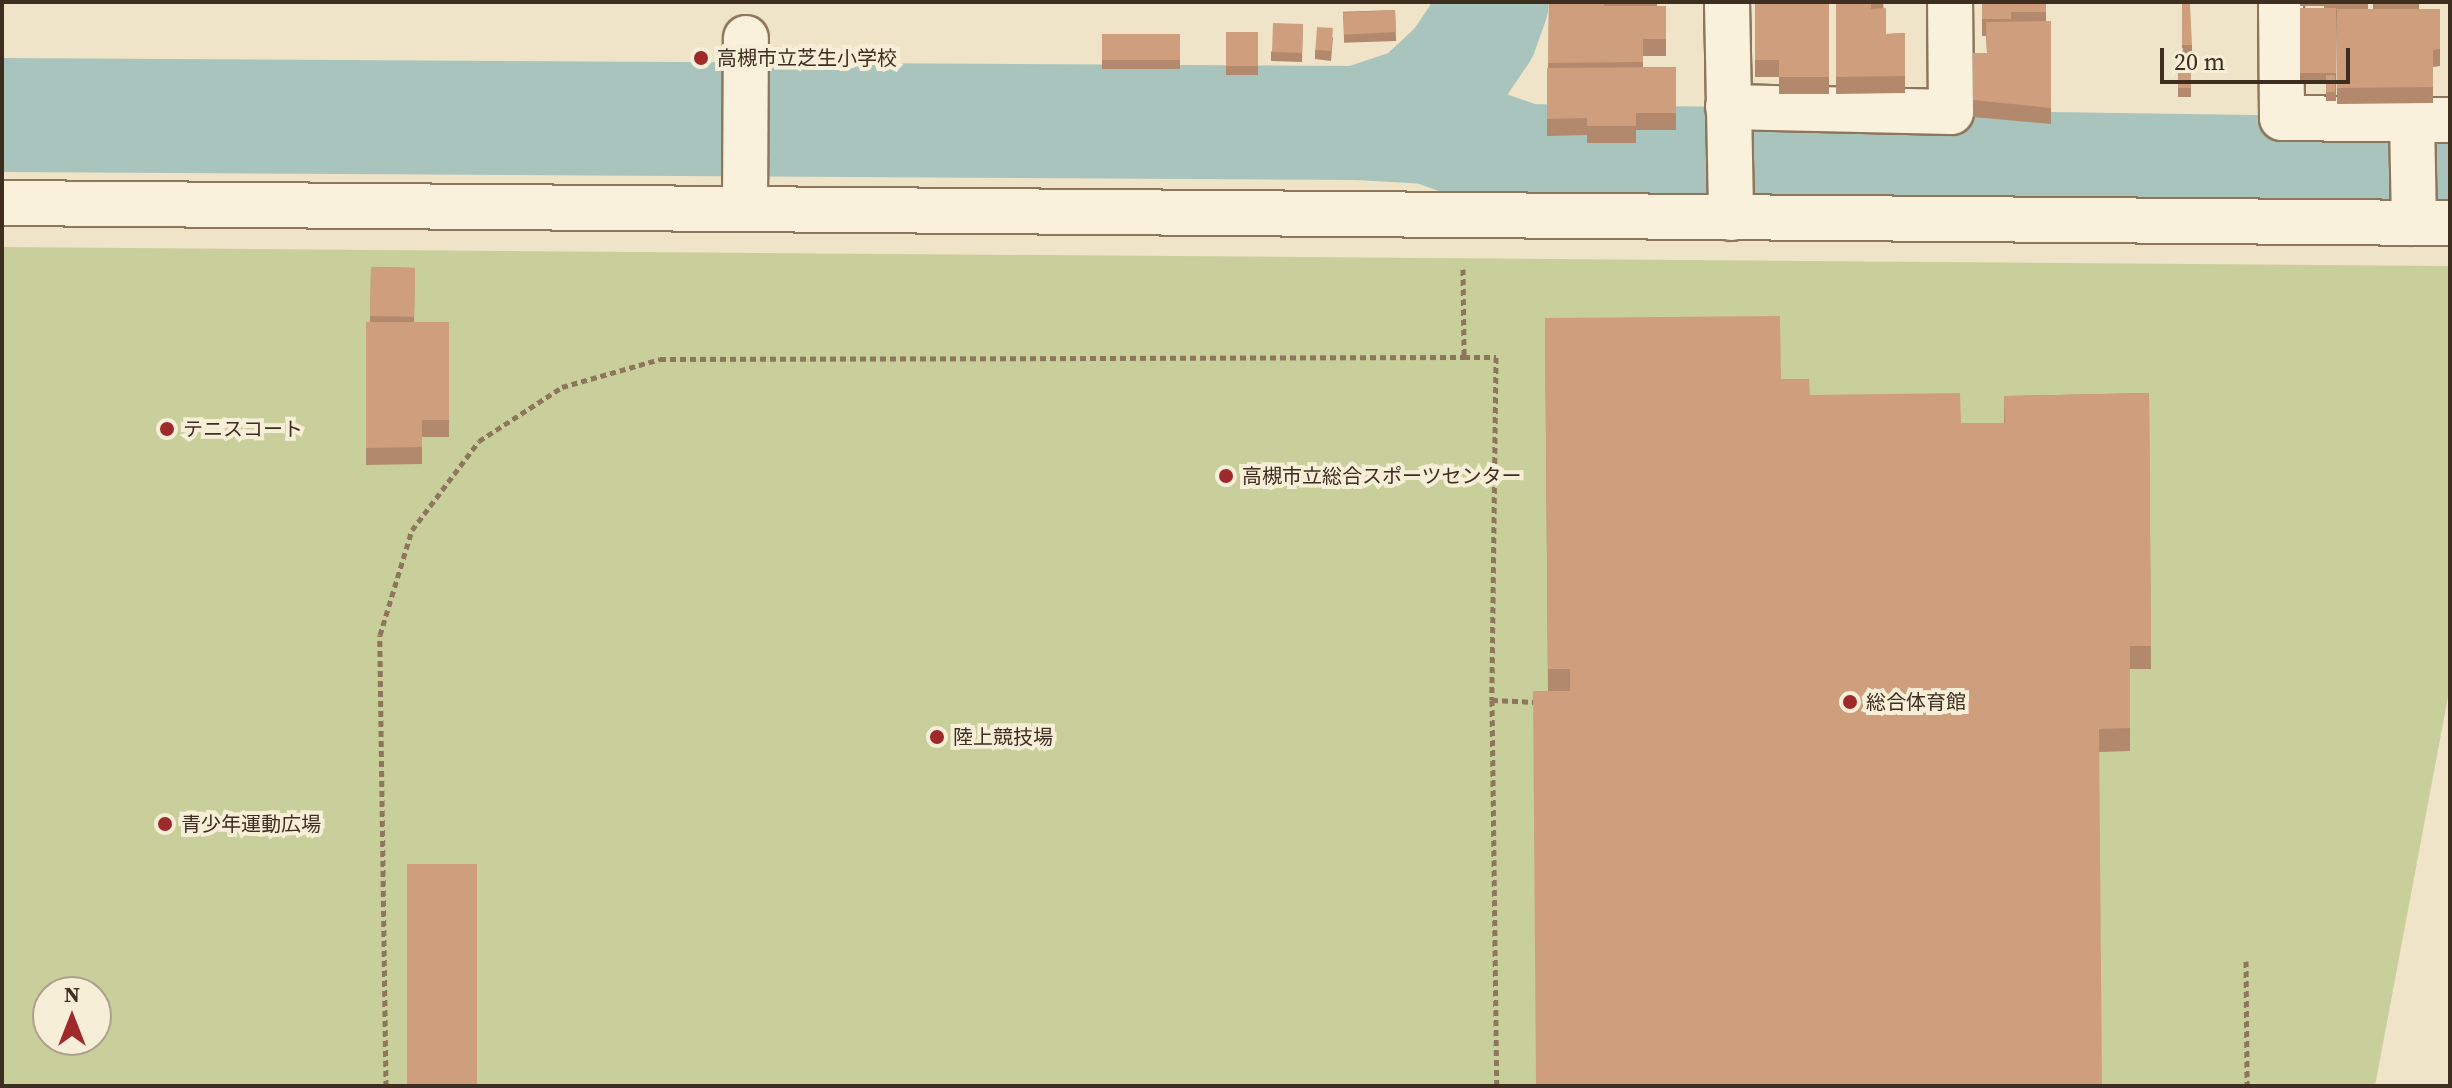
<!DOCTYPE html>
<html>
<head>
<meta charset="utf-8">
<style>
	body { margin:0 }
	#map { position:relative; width:2452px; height:1088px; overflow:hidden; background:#f0e4c8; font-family:"Source Serif 4","Noto Sans JP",serif }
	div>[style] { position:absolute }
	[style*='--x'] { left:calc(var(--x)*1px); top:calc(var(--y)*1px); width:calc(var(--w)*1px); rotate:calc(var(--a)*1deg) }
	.green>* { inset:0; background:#c9cf9b }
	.river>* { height:114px; margin:-57px; padding:0 57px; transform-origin:57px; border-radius:57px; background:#a9c4bc }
	.path>* { height:5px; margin-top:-2.5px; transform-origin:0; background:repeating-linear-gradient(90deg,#8d765c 0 6px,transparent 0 10px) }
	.roads { filter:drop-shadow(2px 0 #8d765c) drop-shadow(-2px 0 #8d765c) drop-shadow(0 2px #8d765c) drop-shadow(0 -2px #8d765c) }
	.minor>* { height:44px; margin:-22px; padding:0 22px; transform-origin:22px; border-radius:22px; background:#faf1dc }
	.wall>* { inset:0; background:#b2896c; transform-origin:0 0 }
	.building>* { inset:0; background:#cf9f7d; transform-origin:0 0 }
	.dots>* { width:22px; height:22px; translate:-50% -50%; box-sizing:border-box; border:4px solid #f7eed8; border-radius:50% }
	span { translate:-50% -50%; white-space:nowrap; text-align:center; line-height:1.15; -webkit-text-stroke:8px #f7eed8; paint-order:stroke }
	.poi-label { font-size:20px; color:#3d2e20 }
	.left { translate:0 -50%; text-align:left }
	.frame { position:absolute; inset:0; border:4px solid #3d2e20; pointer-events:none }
	.north { position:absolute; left:32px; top:976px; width:80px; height:80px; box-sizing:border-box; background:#f7eed8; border:2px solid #ada18e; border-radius:50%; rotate:0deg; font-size:22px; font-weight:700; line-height:32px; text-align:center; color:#3d2e20 }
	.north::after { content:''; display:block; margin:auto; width:28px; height:36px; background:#9e2a2b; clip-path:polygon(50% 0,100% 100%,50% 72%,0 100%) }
	.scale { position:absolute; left:2160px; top:48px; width:190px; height:36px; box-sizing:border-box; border:4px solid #3d2e20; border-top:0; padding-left:10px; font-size:24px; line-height:28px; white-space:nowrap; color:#3d2e20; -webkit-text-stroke:6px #f7eed8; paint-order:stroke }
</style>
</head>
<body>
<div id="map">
	<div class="green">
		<div style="clip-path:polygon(evenodd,2px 247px,2450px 266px,2450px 686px,2375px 1086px,2px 1086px,2px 247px,48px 992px,96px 992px,96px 1040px,48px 1040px,48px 992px)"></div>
	</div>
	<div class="river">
		<div style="--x:2;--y:115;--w:1357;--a:0.34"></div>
		<div style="--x:1359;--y:123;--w:62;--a:-18.7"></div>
		<div style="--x:1418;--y:103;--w:54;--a:-42.8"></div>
		<div style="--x:1458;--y:66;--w:41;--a:-55.9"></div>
		<div style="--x:1481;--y:32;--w:32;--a:-70"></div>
		<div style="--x:1359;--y:123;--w:70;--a:3.3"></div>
		<div style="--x:1429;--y:127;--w:102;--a:19.5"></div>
		<div style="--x:1525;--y:161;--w:925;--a:0.87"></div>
	</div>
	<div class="path">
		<div style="--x:1463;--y:269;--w:88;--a:89.3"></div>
		<div style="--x:1464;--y:357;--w:32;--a:0"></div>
		<div style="--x:1496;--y:357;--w:343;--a:90.7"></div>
		<div style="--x:1492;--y:700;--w:44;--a:2.6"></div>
		<div style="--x:1492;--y:700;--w:386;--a:89.3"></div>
		<div style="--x:2246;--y:961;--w:125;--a:89.5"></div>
		<div style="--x:386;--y:1086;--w:451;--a:-90.8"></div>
		<div style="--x:380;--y:635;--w:110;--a:-73.1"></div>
		<div style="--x:412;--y:530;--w:111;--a:-53"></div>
		<div style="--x:479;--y:441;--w:99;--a:-33"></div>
		<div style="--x:562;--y:387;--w:102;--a:-15.9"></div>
		<div style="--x:660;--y:359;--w:804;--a:-0.14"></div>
	</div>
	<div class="roads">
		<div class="minor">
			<div style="--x:1727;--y:2;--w:216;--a:88.9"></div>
			<div style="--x:2281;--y:2;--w:116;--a:89.5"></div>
			<div style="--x:2282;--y:118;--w:168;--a:0.7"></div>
			<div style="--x:1728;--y:107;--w:223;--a:1.3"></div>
			<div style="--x:1951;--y:112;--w:110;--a:-90.5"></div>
			<div style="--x:2412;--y:119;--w:104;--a:88.9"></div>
			<div style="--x:2;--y:203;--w:2448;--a:0.47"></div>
			<div style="--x:745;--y:209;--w:171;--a:-89.7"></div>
		</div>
	</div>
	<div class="wall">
		<div style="clip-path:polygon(1549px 2px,1657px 2px,1657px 6px,1666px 6px,1666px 56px,1643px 56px,1643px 67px,1676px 67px,1676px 130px,1636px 130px,1636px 143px,1587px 143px,1587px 135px,1547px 136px,1547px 68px,1548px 68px)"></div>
		<div style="clip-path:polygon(1755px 2px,1829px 2px,1829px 94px,1779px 94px,1779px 77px,1755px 77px)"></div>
		<div style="clip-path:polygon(1836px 2px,1883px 2px,1886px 34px,1905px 33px,1905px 93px,1836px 94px)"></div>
		<div style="clip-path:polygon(1982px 2px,2046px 2px,2046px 22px,2051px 21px,2051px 124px,1973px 117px,1973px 53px,1987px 53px,1986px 36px,1982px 36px)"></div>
		<div style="clip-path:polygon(2300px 2px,2368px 2px,2368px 9px,2373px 9px,2373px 2px,2419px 2px,2419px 9px,2440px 9px,2440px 66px,2433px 67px,2433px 103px,2337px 104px,2337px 15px,2336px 101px,2326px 101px,2326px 82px,2300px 82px,2300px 8px,2324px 8px,2324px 6px,2300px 6px)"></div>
		<div style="clip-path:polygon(2182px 4px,2192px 45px,2192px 54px,2182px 54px)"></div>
		<div style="left:1395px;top:10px;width:31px;height:52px;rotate:88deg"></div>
		<div style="clip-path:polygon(1303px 24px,1302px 62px,1271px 61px,1271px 52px)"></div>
		<div style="left:1226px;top:32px;width:32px;height:43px"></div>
		<div style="left:1102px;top:34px;width:78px;height:35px"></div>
		<div style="clip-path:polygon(1333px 37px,1331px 61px,1315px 59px,1315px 50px)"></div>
		<div style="left:2178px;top:73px;width:13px;height:24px"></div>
		<div style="clip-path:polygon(371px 267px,415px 268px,414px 322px,449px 322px,449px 437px,422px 437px,422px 464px,366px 465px,366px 322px,370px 322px)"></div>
		<div style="clip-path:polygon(1545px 318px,1781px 379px,1810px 395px,1961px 423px,2004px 423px,2004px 396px,2149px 393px,2151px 669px,2130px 669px,2130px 751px,2099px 752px,1548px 691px)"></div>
	</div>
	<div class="building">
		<div style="clip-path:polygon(1549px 2px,1604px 2px,1604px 6px,1666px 6px,1666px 39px,1643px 39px,1643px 62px,1548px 63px)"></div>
		<div style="clip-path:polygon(1755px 2px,1829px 2px,1829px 77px,1779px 77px,1779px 60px,1755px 60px)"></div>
		<div style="clip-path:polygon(1836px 2px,1871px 2px,1871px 9px,1886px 8px,1886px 34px,1905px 33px,1905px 76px,1836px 77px)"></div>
		<div style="clip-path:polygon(1982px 2px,2046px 2px,2046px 12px,2011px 12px,2011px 19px,1982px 19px)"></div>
		<div style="clip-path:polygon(2182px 4px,2190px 4px,2192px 45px,2182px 45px)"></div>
		<div style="left:2300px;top:8px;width:36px;height:65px"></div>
		<div style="clip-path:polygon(2337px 9px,2440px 9px,2440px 49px,2433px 50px,2433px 87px,2337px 88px)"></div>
		<div style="left:1395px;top:10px;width:22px;height:52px;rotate:87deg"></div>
		<div style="clip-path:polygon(2051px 21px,2051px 108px,1973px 100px,1973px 53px,1987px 53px,1986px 22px)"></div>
		<div style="left:1273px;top:23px;width:30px;height:29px;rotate:2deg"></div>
		<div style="left:1317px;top:27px;width:16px;height:23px;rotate:4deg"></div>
		<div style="left:1226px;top:32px;width:32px;height:34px"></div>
		<div style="left:1102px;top:34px;width:78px;height:26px"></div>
		<div style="clip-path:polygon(1676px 67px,1676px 113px,1636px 113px,1636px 126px,1587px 126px,1587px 118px,1547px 119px,1547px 68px)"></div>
		<div style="left:2178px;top:73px;width:13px;height:15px"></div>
		<div style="left:2326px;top:75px;width:9px;height:17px"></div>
		<div style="left:371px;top:267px;width:44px;height:49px;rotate:1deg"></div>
		<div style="clip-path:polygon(1780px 316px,1781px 379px,1809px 379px,1810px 395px,1960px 393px,1961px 423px,2005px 423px,2004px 396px,2149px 393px,2151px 646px,2130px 646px,2130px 728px,2099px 729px,2102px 1086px,1536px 1086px,1533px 691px,1570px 691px,1570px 669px,1548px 669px,1545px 318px)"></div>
		<div style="clip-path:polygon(366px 322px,449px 322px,449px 420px,422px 420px,422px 447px,366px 448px)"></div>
		<div style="left:407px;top:864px;width:70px;height:222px"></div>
	</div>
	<div class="dots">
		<div style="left:701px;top:58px;background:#9e2a2b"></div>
		<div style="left:167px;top:429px;background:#9e2a2b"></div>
		<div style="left:1226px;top:476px;background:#9e2a2b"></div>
		<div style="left:1850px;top:702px;background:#9e2a2b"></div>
		<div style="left:937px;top:737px;background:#9e2a2b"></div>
		<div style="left:165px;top:824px;background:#9e2a2b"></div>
	</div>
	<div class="poi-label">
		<span class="left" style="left:717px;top:58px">高槻市立芝生小学校</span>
		<span class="left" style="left:183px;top:429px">テニスコート</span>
		<span class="left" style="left:1242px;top:476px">高槻市立総合スポーツセンター</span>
		<span class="left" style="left:1866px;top:702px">総合体育館</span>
		<span class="left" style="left:953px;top:737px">陸上競技場</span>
		<span class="left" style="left:181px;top:824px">青少年運動広場</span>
	</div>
	<div class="frame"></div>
	<div class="north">N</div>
	<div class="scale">20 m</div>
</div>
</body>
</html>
